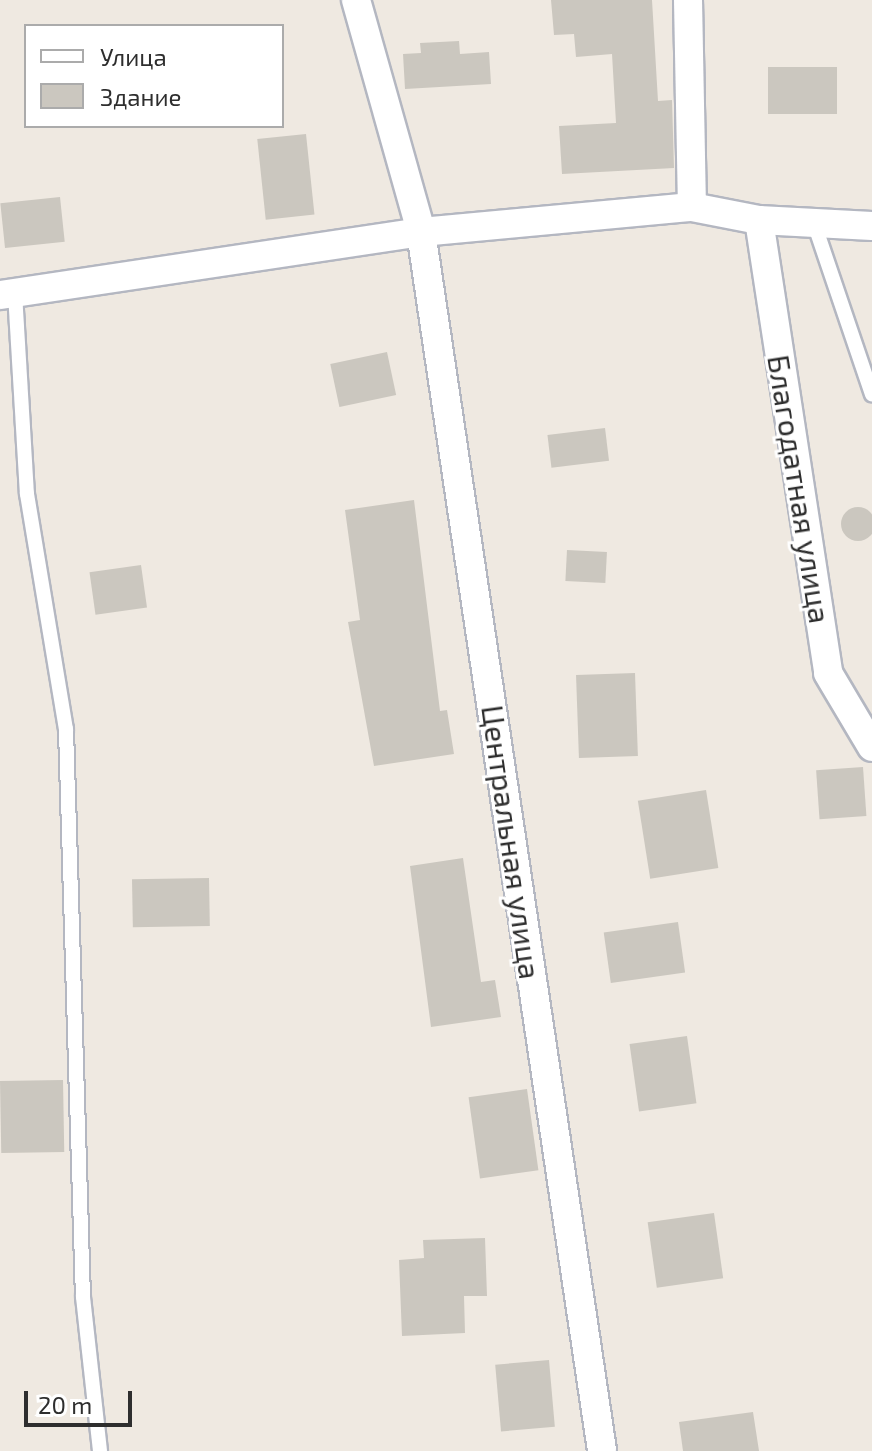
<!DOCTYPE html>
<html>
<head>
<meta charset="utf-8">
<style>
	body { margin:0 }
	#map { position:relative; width:872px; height:1451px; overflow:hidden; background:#efe9e1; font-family:"Exo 2",sans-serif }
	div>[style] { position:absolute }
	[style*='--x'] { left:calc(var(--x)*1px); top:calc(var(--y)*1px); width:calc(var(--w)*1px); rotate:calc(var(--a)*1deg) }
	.building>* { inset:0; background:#cbc7bf; transform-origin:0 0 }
	.round { border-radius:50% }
	.roads { filter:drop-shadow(2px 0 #b4b7c1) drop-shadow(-2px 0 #b4b7c1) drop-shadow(0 2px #b4b7c1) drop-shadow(0 -2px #b4b7c1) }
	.lane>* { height:14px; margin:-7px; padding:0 7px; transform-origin:7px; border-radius:7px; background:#fff }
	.street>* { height:28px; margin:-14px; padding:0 14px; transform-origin:14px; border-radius:14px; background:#fff }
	span { translate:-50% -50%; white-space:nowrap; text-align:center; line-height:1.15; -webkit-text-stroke:6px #fff; paint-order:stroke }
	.street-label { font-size:30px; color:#2e2e2e }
	.legend { position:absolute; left:24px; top:24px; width:260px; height:104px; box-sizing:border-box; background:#fff; border:2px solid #ababab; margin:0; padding:10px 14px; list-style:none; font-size:24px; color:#2e2e2e }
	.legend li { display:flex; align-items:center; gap:16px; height:40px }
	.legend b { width:40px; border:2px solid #ababab }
	.scale { position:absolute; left:24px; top:1391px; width:108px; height:36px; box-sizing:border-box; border:4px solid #2e2e2e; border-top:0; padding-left:10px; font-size:24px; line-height:28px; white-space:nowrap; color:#2e2e2e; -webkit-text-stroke:6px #fff; paint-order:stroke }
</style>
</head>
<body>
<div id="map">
	<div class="building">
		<div style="clip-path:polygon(551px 0,652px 0,658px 101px,672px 100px,674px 168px,562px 174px,559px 126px,616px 123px,612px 54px,576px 57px,574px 34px,554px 35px)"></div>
		<div style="clip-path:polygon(459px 41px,460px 54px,489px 52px,491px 84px,405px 89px,403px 54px,421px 53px,420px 43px)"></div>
		<div style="left:837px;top:67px;width:47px;height:69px;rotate:90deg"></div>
		<div style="left:306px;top:134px;width:81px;height:49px;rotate:84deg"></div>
		<div style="left:60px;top:197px;width:45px;height:60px;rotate:84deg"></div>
		<div style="left:387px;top:352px;width:44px;height:58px;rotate:78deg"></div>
		<div style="left:605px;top:428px;width:33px;height:58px;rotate:83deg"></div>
		<div style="clip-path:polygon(414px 500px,440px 711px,447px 710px,454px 754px,374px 766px,348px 622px,360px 620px,345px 510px)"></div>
		<div class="round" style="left:841px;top:507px;width:34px;height:34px"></div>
		<div style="left:567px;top:550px;width:40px;height:31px;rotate:3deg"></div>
		<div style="left:141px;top:565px;width:43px;height:52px;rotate:82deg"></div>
		<div style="left:635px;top:673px;width:83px;height:59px;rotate:88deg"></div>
		<div style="left:863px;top:767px;width:49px;height:47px;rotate:86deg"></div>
		<div style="left:706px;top:790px;width:79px;height:69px;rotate:81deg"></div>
		<div style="clip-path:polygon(463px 858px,481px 982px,495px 980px,501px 1017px,431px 1027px,410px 866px)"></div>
		<div style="left:209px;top:878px;width:48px;height:77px;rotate:89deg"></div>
		<div style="left:678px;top:922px;width:51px;height:75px;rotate:82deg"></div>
		<div style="left:687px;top:1036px;width:68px;height:58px;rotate:82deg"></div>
		<div style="left:63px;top:1080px;width:72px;height:63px;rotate:89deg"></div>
		<div style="left:527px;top:1089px;width:82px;height:59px;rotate:82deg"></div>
		<div style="left:714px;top:1213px;width:66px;height:67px;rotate:82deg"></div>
		<div style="clip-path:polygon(485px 1238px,487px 1296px,464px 1296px,465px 1333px,402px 1336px,399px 1260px,424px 1258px,423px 1240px)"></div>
		<div style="left:549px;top:1360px;width:67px;height:54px;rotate:85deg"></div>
		<div style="clip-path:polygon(753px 1412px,759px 1451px,683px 1451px,679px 1422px)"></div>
	</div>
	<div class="roads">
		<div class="lane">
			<div style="--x:814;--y:223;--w:181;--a:71.3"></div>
			<div style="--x:15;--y:293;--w:201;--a:86.6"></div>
			<div style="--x:27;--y:494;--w:238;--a:80.6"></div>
			<div style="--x:66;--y:729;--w:568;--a:88.29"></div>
			<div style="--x:83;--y:1297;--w:155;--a:83.7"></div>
		</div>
		<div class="street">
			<div style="--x:356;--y:0;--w:241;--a:74.3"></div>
			<div style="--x:421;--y:232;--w:1232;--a:81.55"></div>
			<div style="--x:688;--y:0;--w:207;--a:88.9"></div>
			<div style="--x:759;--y:220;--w:458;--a:81.3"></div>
			<div style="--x:828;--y:673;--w:86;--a:59.3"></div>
			<div style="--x:0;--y:295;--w:426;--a:-8.5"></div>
			<div style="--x:421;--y:232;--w:272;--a:-5.3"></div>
			<div style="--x:692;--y:207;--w:68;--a:11"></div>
			<div style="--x:759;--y:220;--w:113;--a:3"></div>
		</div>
	</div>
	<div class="street-label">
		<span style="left:800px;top:489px;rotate:81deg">Благодатная улица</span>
		<span style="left:512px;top:842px;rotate:82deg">Центральная улица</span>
	</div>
	<ul class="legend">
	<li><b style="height:10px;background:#fff"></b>Улица</li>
	<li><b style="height:22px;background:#cbc7bf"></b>Здание</li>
	</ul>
	<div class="scale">20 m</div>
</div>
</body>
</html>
